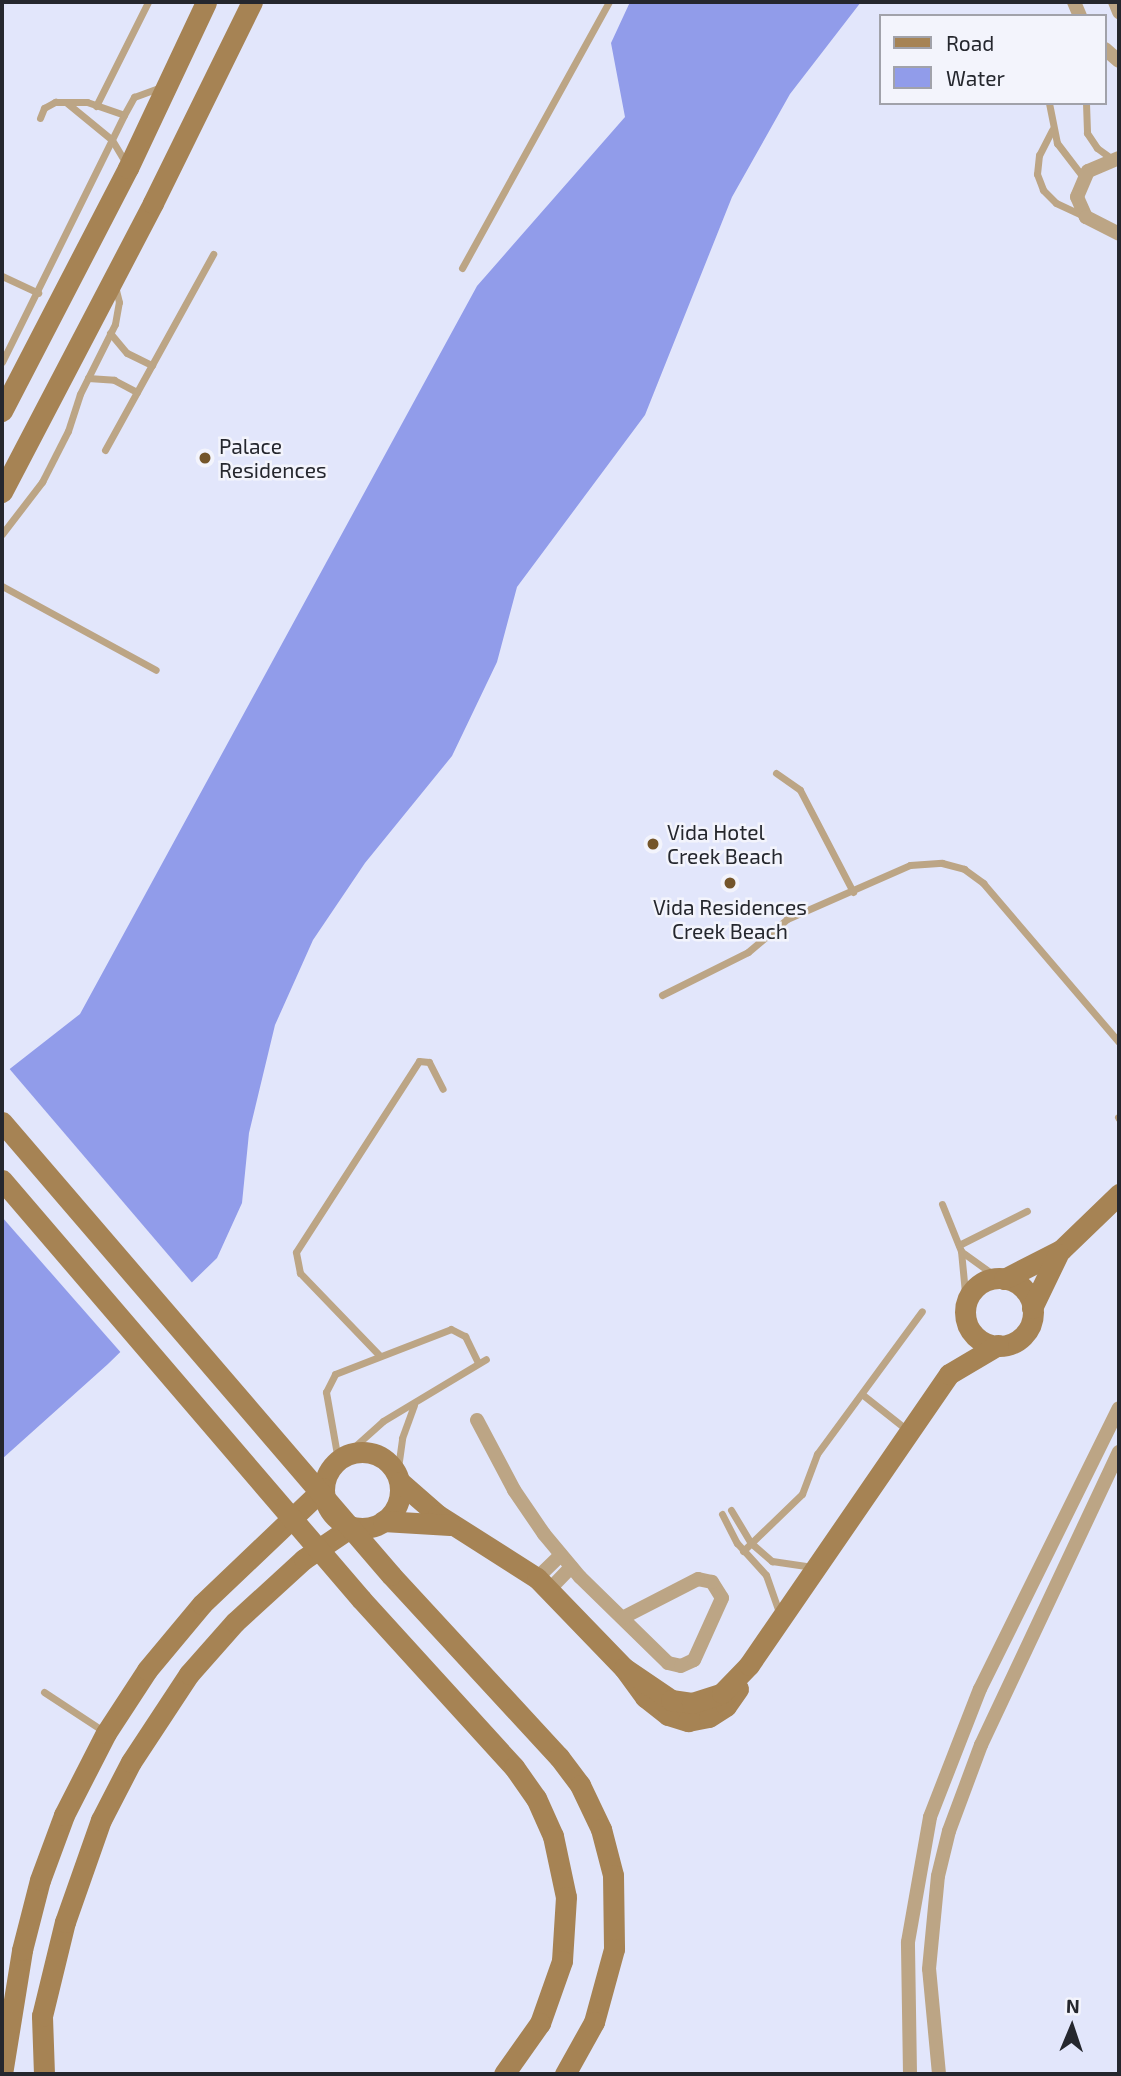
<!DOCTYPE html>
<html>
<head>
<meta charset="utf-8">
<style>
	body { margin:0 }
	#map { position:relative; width:1121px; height:2076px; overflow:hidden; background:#e2e6fb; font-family:"Exo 2",sans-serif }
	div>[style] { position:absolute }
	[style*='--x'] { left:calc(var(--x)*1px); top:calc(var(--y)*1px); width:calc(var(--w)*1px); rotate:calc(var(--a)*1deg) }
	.water>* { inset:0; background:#919cea }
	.pier>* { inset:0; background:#e2e6fb }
	.lane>* { height:7px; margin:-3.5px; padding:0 3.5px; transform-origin:3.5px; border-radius:3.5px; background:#bca585 }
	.street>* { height:14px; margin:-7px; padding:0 7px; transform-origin:7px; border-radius:7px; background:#bca585 }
	.secondary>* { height:21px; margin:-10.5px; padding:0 10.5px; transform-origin:10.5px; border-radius:10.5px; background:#a68354 }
	.secondary>.ring { margin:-10.5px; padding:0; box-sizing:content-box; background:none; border:21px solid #a68354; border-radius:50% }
	.secondary-bridge>* { height:21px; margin:-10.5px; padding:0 10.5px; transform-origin:10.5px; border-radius:10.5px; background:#a68354 }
	.dots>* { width:19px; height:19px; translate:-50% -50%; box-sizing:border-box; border:4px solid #f3f4fc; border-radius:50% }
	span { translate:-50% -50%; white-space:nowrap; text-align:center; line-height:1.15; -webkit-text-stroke:5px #f3f4fc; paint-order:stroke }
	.poi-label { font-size:21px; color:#25272e }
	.left { translate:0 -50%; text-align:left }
	.frame { position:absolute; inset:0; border:4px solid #25272e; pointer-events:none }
	.legend { position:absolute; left:879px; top:14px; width:228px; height:91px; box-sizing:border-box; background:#f3f4fc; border:2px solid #a1a2aa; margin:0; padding:9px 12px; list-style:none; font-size:21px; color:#25272e }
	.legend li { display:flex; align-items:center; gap:14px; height:35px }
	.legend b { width:35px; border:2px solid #a1a2aa }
	.north { position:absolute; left:1037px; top:1992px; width:70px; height:70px; -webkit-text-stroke:5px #f3f4fc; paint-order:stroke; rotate:2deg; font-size:19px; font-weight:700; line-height:28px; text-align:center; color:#25272e }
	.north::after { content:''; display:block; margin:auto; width:24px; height:32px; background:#25272e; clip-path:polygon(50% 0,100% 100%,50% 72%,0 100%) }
</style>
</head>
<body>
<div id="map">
	<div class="water">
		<div style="clip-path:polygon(630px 2px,861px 2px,790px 94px,732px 197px,645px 415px,517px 587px,497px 662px,452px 756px,365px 863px,313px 940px,275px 1025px,249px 1133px,242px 1203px,217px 1258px,108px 1364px,2px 1459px,2px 1075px,80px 1014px,477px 286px,625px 117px,611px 43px)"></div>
	</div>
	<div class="pier">
		<div style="clip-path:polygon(7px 1066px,194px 1285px,123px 1355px,2px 1217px,2px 1071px)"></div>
	</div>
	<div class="lane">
		<div style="--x:67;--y:103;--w:58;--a:39.4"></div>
		<div style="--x:112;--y:140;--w:27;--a:59"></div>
		<div style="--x:1049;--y:103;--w:41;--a:78.7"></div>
		<div style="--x:1057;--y:143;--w:43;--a:52.6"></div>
		<div style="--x:1086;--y:103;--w:30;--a:88"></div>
		<div style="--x:1087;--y:133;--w:18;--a:56"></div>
		<div style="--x:1097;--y:148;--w:19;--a:36"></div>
		<div style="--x:96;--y:106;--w:116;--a:-63.4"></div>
		<div style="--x:40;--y:118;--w:11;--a:-68"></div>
		<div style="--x:44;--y:108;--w:13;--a:-29"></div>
		<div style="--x:55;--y:102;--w:32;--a:0"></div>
		<div style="--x:87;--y:102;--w:39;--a:19"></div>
		<div style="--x:1052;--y:130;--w:28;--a:117"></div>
		<div style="--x:1039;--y:155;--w:19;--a:96"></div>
		<div style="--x:1037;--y:174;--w:17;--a:69"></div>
		<div style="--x:1043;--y:190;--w:18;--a:45"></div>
		<div style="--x:1056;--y:203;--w:31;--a:25"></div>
		<div style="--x:462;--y:268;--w:304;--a:-61.1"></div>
		<div style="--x:2;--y:276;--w:40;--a:25"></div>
		<div style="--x:110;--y:333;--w:26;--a:50"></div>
		<div style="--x:127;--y:353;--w:28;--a:26"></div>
		<div style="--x:2;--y:362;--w:275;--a:-63.7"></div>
		<div style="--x:124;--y:115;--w:21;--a:-61"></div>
		<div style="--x:134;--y:97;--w:29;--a:-20"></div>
		<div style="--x:88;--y:378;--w:26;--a:4"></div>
		<div style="--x:114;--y:380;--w:26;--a:28"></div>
		<div style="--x:105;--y:450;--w:224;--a:-61.1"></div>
		<div style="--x:2;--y:534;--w:66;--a:-52.4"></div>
		<div style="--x:42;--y:482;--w:57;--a:-63"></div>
		<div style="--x:68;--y:431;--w:39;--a:-72"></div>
		<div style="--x:80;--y:394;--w:78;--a:-63.4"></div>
		<div style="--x:115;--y:324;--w:22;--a:-80"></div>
		<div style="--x:119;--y:302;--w:16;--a:-104"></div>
		<div style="--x:2;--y:586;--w:175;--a:28.6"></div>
		<div style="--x:776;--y:773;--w:29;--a:35"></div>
		<div style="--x:800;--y:790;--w:115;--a:62.5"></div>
		<div style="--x:662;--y:995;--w:96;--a:-26.6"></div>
		<div style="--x:748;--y:952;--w:51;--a:-40.2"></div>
		<div style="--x:787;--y:919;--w:134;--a:-23.7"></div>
		<div style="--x:910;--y:865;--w:32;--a:-4"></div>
		<div style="--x:942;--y:863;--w:23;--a:15"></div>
		<div style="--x:964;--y:869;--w:24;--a:36"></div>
		<div style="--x:983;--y:883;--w:209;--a:49.5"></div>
		<div style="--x:1118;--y:1117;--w:2;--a:63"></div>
		<div style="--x:942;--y:1204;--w:51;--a:68"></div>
		<div style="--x:961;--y:1251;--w:52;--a:84.5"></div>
		<div style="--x:959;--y:1245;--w:76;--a:-26.6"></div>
		<div style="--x:962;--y:1252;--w:44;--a:35.8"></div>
		<div style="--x:379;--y:1355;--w:114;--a:-133.9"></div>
		<div style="--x:300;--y:1273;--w:21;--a:-101"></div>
		<div style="--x:296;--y:1252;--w:227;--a:-57.2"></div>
		<div style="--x:419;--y:1061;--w:10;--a:6"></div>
		<div style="--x:429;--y:1062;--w:30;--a:63"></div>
		<div style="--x:863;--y:1395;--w:56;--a:38.5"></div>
		<div style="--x:344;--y:1456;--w:52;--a:-41.9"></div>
		<div style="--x:383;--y:1421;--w:120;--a:-31"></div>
		<div style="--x:338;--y:1460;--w:69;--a:-100"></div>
		<div style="--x:326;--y:1392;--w:20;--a:-63"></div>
		<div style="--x:335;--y:1374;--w:124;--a:-21.2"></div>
		<div style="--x:451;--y:1329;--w:16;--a:27"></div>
		<div style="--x:465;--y:1336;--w:30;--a:64"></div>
		<div style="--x:397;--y:1475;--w:37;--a:-82"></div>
		<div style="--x:402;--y:1438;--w:35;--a:-70"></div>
		<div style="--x:731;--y:1510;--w:39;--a:59"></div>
		<div style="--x:751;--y:1543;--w:28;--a:41"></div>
		<div style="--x:772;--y:1561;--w:41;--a:8.3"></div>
		<div style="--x:722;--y:1514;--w:33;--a:63"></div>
		<div style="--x:737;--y:1543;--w:43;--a:47.8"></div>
		<div style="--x:766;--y:1575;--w:42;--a:70.7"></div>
		<div style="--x:743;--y:1551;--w:82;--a:-44"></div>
		<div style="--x:802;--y:1494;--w:43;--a:-69.4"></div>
		<div style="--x:817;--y:1454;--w:177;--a:-53.7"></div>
		<div style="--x:44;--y:1692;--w:73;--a:33.3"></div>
	</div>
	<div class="street">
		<div style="--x:1074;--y:2;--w:15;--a:67"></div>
		<div style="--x:1115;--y:2;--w:11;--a:68"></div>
		<div style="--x:1105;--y:49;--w:18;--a:41"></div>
		<div style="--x:1119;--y:158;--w:34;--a:157"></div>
		<div style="--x:1088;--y:171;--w:28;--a:113"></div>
		<div style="--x:1077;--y:197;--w:22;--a:66"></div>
		<div style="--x:1086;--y:217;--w:37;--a:27"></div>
		<div style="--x:477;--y:1420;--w:79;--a:62.1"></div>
		<div style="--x:514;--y:1490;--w:53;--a:55.7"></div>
		<div style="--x:544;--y:1534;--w:56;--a:50.1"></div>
		<div style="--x:580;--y:1577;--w:123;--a:44.3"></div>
		<div style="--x:668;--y:1663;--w:13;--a:13"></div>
		<div style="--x:681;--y:1666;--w:14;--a:-25"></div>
		<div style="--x:694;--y:1660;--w:68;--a:-65.7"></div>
		<div style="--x:722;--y:1598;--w:19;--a:-122"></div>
		<div style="--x:712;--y:1582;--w:14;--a:-168"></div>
		<div style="--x:698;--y:1579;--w:85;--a:152.8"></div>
		<div style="--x:537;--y:1578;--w:33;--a:-44"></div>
		<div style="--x:549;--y:1590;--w:32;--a:-46"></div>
		<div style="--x:910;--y:2074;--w:132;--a:-90.9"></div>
		<div style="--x:908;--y:1942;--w:127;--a:-80"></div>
		<div style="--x:930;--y:1817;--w:137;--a:-68.7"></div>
		<div style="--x:980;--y:1689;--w:313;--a:-63.7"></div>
		<div style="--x:939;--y:2074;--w:105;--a:-95.4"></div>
		<div style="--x:929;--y:1969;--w:93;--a:-84.5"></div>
		<div style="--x:938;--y:1876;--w:46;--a:-76.3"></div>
		<div style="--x:949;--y:1831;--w:92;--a:-69.6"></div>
		<div style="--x:981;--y:1745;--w:324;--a:-64.8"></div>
	</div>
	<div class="secondary">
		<div style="--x:2;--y:411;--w:274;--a:-62.6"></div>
		<div style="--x:128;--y:168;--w:183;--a:-64.8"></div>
		<div style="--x:2;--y:492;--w:326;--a:-62.4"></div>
		<div style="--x:153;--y:203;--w:224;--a:-63.8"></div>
		<div class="ring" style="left:965px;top:1278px;width:47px;height:47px"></div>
		<div style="--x:1004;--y:1279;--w:64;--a:-27"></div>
		<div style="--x:1061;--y:1250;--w:81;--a:-44"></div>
		<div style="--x:1032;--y:1308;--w:60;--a:-64.3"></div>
		<div class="ring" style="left:324px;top:1452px;width:55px;height:55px"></div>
		<div style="--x:400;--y:1482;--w:50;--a:41"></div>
		<div style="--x:438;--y:1515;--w:117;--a:32.5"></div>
		<div style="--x:537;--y:1578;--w:125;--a:46"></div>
		<div style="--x:624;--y:1668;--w:36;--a:54"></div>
		<div style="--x:645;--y:1697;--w:29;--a:38"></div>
		<div style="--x:668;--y:1715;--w:21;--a:17"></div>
		<div style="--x:688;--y:1721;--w:21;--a:-11"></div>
		<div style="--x:709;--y:1717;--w:20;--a:-33"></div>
		<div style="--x:726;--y:1706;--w:21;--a:-55"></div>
		<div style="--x:383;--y:1521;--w:67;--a:3.4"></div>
		<div style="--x:391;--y:1575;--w:248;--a:47.3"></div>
		<div style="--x:559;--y:1757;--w:35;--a:53"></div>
		<div style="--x:580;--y:1785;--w:49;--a:64.5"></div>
		<div style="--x:601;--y:1829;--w:48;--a:75.4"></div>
		<div style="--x:613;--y:1875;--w:74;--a:89.2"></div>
		<div style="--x:614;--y:1949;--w:76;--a:105.3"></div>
		<div style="--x:594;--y:2022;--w:60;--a:119.1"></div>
		<div style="--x:361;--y:1599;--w:227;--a:47.7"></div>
		<div style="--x:514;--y:1767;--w:38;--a:55"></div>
		<div style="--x:536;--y:1798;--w:42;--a:65.9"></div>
		<div style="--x:553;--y:1836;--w:62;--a:78"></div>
		<div style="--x:566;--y:1897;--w:64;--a:93.6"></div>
		<div style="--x:562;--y:1961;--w:66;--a:109.5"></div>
		<div style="--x:540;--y:2023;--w:62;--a:125.2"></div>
		<div style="--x:624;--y:1668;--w:57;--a:34.2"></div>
		<div style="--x:671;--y:1700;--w:21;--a:8"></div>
		<div style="--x:692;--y:1703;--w:32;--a:-18"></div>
		<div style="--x:722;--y:1693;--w:39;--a:-46"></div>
		<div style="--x:749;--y:1665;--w:353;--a:-55.5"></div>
		<div style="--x:949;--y:1374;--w:57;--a:-30.6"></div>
		<div style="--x:2;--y:2074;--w:126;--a:-80.8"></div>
		<div style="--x:22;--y:1950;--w:72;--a:-75.6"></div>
		<div style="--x:40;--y:1880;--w:69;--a:-69.7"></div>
		<div style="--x:64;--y:1815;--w:92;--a:-62.9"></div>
		<div style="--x:106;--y:1733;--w:75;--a:-56.9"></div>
		<div style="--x:147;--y:1670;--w:86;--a:-50.2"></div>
		<div style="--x:202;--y:1604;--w:168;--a:-43.6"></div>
		<div style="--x:44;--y:2074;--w:58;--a:-92"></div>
		<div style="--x:42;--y:2016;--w:97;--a:-76.3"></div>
		<div style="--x:65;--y:1922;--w:108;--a:-70.6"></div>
		<div style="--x:101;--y:1820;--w:65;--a:-62.7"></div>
		<div style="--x:131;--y:1762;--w:105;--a:-56.6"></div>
		<div style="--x:189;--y:1674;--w:69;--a:-48.5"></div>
		<div style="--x:235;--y:1622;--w:93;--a:-42.4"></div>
		<div style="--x:304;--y:1559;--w:57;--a:-34.2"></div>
	</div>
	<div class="secondary-bridge">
		<div style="--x:2;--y:1122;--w:597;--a:49.35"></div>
		<div style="--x:2;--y:1180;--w:552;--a:49.41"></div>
	</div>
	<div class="dots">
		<div style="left:205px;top:458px;background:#74552a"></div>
		<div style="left:653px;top:844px;background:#74552a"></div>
		<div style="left:730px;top:883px;background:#74552a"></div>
	</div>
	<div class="poi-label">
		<span class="left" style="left:219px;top:458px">Palace<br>Residences</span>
		<span class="left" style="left:667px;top:844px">Vida Hotel<br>Creek Beach</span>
		<span style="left:730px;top:919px">Vida Residences<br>Creek Beach</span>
	</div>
	<div class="frame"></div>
	<ul class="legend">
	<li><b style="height:9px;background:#a68354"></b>Road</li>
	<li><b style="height:19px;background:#919cea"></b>Water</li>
	</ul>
	<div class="north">N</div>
</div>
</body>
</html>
